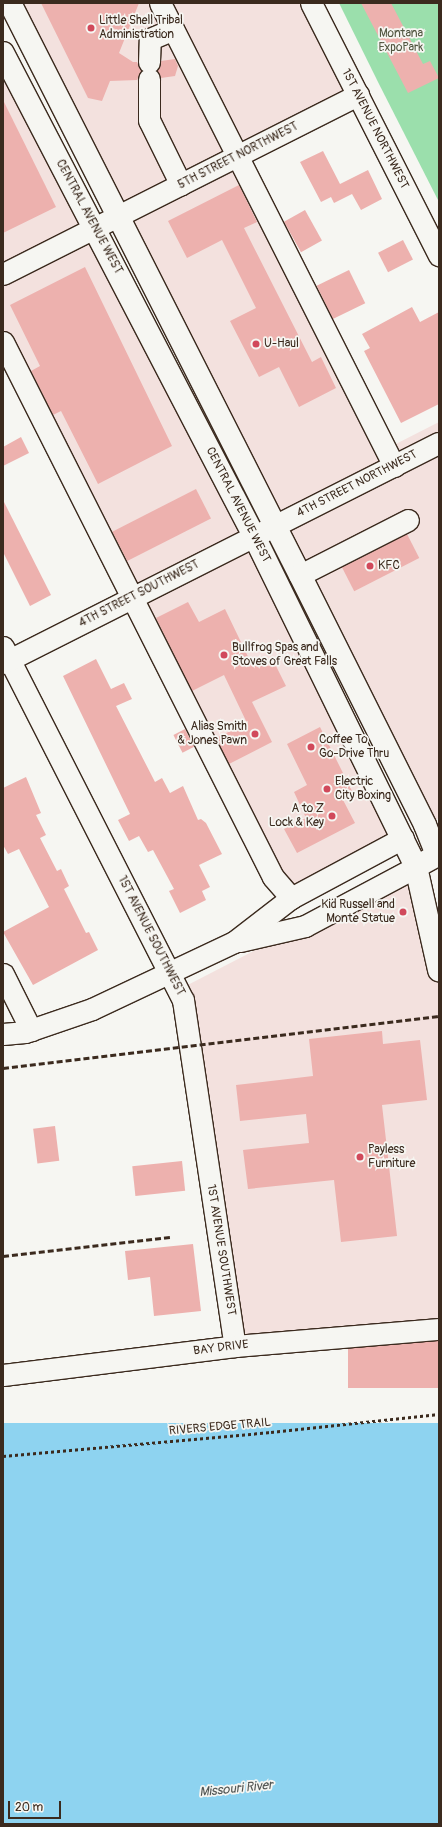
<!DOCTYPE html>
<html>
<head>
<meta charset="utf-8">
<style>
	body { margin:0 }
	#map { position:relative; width:442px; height:1827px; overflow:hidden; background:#f6f6f2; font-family:Pangolin,sans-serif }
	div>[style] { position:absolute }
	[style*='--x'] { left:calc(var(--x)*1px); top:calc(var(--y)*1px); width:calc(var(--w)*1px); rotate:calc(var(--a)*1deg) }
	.built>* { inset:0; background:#f3e1de }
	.green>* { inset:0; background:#9bdfac }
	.water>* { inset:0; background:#8ed3f0; transform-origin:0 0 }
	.building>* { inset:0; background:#edb1ae; transform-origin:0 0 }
	.path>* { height:2.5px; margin-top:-1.25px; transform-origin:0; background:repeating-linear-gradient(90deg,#3b2a1e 0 3px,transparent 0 6px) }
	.roads { filter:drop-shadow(1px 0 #3b2a1e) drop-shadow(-1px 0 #3b2a1e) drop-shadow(0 1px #3b2a1e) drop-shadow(0 -1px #3b2a1e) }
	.minor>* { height:21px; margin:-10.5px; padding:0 10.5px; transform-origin:10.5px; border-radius:10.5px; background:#f6f6f2 }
	.major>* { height:22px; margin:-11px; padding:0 11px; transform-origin:11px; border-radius:11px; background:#f6f6f2 }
	.highway>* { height:22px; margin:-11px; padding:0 11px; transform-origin:11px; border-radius:11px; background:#f6f6f2 }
	.rail>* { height:3px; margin-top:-1.5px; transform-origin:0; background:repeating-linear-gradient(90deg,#3b2a1e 0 6px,transparent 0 9px) }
	.dots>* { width:11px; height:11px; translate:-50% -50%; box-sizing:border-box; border:2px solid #f6f6f2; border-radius:50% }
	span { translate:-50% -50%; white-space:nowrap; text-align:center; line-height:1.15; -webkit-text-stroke:3.5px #f6f6f2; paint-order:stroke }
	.poi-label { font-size:12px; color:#3b2a1e }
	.left { translate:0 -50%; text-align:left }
	.right { translate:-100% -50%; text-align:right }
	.park-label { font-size:12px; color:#535742 }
	.street-label { font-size:12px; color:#3b2a1e }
	.water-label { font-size:13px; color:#505452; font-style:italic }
	.frame { position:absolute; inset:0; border:4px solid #3b2a1e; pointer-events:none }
	.scale { position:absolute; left:8px; top:1801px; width:53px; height:18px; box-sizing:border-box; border:2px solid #3b2a1e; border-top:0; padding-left:5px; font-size:12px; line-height:14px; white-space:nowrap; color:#3b2a1e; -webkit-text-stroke:3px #f6f6f2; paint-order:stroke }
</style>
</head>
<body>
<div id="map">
	<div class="built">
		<div style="clip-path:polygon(10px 3px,311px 3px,358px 95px,237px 156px,386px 449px,439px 422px,439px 818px,425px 825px)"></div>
		<div style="clip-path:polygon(3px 55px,403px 838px,291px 898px,3px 342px)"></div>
		<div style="clip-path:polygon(416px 867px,439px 973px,439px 1329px,235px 1346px,178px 990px)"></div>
	</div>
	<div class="green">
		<div style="clip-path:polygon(339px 3px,439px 3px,439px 202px,379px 84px)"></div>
	</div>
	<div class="water">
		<div style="left:439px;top:1423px;width:401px;height:438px;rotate:90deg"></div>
	</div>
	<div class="building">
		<div style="clip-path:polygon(41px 3px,139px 3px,119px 53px,133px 62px,137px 62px,141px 71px,137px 80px,110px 81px,102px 101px,88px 98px)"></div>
		<div style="clip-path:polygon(361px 3px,391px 3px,423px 64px,430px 61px,439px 78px,408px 93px)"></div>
		<div style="clip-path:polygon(175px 59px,178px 66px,175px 76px,161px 78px,157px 70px,161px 61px)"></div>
		<div style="clip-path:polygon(3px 100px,56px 207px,3px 233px)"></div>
		<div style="clip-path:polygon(323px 151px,340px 184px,368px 170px,382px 199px,361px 210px,352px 194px,334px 203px,331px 197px,321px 202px,300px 162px)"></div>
		<div style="clip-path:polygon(239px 185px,257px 222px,244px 228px,312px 362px,321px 357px,336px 388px,299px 407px,279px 367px,259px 377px,230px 321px,256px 308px,222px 240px,187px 258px,168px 221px)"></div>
		<div style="left:305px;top:210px;width:35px;height:24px;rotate:61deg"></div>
		<div style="left:403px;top:240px;width:22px;height:28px;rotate:63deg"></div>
		<div style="clip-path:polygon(85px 267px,172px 446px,98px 484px,61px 411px,53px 415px,31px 371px,40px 366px,10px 305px)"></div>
		<div style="left:349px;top:270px;width:37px;height:36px;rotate:64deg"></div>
		<div style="clip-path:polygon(412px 307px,420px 322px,439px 312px,439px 404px,401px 423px,364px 351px,370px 348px,362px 334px)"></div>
		<div style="clip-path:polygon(21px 437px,29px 453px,3px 466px,3px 447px)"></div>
		<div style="left:196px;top:489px;width:33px;height:94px;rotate:63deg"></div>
		<div style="clip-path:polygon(3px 500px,51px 595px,30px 606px,3px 552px)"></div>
		<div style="left:407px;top:534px;width:27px;height:73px;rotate:63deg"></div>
		<div style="clip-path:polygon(188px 602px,199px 622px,225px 609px,253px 667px,272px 658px,286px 686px,252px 702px,272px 742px,229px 764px,216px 738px,247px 723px,224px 675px,192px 691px,156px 618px)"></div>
		<div style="clip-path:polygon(96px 659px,111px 689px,124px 683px,132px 699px,116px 706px,155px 782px,162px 778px,170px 793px,183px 786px,198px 820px,201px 819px,206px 823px,222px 854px,199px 865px,210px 887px,202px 891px,206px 900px,180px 913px,169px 891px,174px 889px,153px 850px,148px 852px,139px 836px,129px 841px,118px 820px,130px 814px,63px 676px)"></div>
		<div style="clip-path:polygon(320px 727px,353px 793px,342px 798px,355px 823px,297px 853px,284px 829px,306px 818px,294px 792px,307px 785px,287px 744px)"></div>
		<div style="left:185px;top:729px;width:20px;height:13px;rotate:63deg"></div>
		<div style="clip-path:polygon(26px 777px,41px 813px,36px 815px,46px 835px,40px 838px,57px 871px,61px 869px,69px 886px,64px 889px,86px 933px,89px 932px,98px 950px,33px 985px,3px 932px,49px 907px,19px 849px,8px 854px,3px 845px,3px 788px)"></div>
		<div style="clip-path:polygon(382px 1031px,383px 1044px,420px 1040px,427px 1100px,382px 1105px,397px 1236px,341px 1242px,334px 1180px,248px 1189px,243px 1150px,309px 1143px,306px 1114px,240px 1121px,236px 1085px,313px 1076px,309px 1039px)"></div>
		<div style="left:55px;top:1126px;width:35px;height:22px;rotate:83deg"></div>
		<div style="left:182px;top:1161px;width:30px;height:50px;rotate:84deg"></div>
		<div style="clip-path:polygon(193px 1244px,201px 1311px,154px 1316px,150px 1277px,128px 1280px,125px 1251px)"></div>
		<div style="left:439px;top:1341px;width:47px;height:91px;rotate:90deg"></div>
	</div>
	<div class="path">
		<div style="--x:3;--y:1456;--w:269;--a:-5.1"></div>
		<div style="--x:271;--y:1432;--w:169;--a:-6.1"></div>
	</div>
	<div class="roads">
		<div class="minor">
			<div style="--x:160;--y:3;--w:519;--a:63.19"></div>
			<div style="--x:311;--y:3;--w:283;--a:63.1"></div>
			<div style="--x:149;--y:62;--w:23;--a:-88"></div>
			<div style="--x:150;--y:39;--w:25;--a:-23"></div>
			<div style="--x:149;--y:79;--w:41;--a:90"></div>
			<div style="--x:149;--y:120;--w:72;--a:63.8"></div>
			<div style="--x:3;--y:274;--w:398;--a:-26.8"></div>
			<div style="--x:3;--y:342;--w:599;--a:63.22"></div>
			<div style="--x:273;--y:877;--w:28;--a:49"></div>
			<div style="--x:300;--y:575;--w:121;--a:-27"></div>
			<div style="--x:3;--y:647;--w:396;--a:63"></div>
			<div style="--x:183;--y:1000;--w:350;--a:81.5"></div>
			<div style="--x:3;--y:663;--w:488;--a:-26.8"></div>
			<div style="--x:240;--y:941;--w:67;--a:-13"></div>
			<div style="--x:305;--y:926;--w:126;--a:-28"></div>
			<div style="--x:3;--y:974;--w:63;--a:63.4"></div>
			<div style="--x:3;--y:1034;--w:22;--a:-5"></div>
			<div style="--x:25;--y:1032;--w:71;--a:-18.9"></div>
			<div style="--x:92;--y:1009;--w:157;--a:-25.3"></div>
			<div style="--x:234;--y:942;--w:72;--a:-37.7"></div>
			<div style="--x:291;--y:898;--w:127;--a:-28.2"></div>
			<div style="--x:3;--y:1375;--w:234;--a:-7.1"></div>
			<div style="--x:235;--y:1346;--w:205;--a:-4.8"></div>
		</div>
		<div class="major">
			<div style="--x:416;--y:867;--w:106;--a:77.4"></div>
		</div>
		<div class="highway">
			<div style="--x:10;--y:3;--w:641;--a:63.12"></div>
			<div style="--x:300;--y:575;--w:280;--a:63.4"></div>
			<div style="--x:425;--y:825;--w:32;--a:68"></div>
			<div style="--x:3;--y:53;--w:544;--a:62.54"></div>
			<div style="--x:254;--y:536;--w:369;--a:63.9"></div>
			<div style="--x:416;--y:867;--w:26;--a:-29"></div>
		</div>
	</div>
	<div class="rail">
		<div style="--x:3;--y:1068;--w:439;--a:-6.8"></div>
		<div style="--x:3;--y:1256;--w:168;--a:-6.5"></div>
	</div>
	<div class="dots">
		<div style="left:91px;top:28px;background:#d1495b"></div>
		<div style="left:256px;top:344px;background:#d1495b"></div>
		<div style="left:370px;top:566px;background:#d1495b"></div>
		<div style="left:224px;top:655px;background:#d1495b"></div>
		<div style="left:255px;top:734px;background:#d1495b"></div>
		<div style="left:311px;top:747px;background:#d1495b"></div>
		<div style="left:327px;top:789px;background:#d1495b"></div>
		<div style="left:332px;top:816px;background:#d1495b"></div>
		<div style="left:403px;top:912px;background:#d1495b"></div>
		<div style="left:360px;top:1157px;background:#d1495b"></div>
	</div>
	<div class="poi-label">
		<span class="left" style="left:99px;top:28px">Little Shell Tribal<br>Administration</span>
		<span class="left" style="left:264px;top:344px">U-Haul</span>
		<span class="left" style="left:378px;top:566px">KFC</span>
		<span class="left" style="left:232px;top:655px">Bullfrog Spas and<br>Stoves of Great Falls</span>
		<span class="right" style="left:247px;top:734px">Alias Smith<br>&amp; Jones Pawn</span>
		<span class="left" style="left:319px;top:747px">Coffee To<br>Go-Drive Thru</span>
		<span class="left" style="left:335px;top:789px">Electric<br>City Boxing</span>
		<span class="right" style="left:324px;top:816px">A to Z<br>Lock &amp; Key</span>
		<span class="right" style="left:395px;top:912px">Kid Russell and<br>Monte Statue</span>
		<span class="left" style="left:368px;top:1157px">Payless<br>Furniture</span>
	</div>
	<div class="park-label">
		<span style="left:401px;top:41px">Montana<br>ExpoPark</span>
	</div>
	<div class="street-label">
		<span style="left:375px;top:129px;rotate:63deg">1ST AVENUE NORTHWEST</span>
		<span style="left:238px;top:156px;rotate:-27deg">5TH STREET NORTHWEST</span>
		<span style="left:89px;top:217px;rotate:62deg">CENTRAL AVENUE WEST</span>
		<span style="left:357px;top:484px;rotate:-27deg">4TH STREET NORTHWEST</span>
		<span style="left:238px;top:505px;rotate:63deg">CENTRAL AVENUE WEST</span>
		<span style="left:139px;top:594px;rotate:-27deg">4TH STREET SOUTHWEST</span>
		<span style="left:151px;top:936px;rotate:63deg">1ST AVENUE SOUTHWEST</span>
		<span style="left:221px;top:1250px;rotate:81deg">1ST AVENUE SOUTHWEST</span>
		<span style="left:221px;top:1348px;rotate:-7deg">BAY DRIVE</span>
		<span style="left:220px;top:1427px;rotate:-5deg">RIVERS EDGE TRAIL</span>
	</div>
	<div class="water-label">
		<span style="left:236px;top:1789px;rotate:-6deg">Missouri River</span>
	</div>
	<div class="frame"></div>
	<div class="scale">20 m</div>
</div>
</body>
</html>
